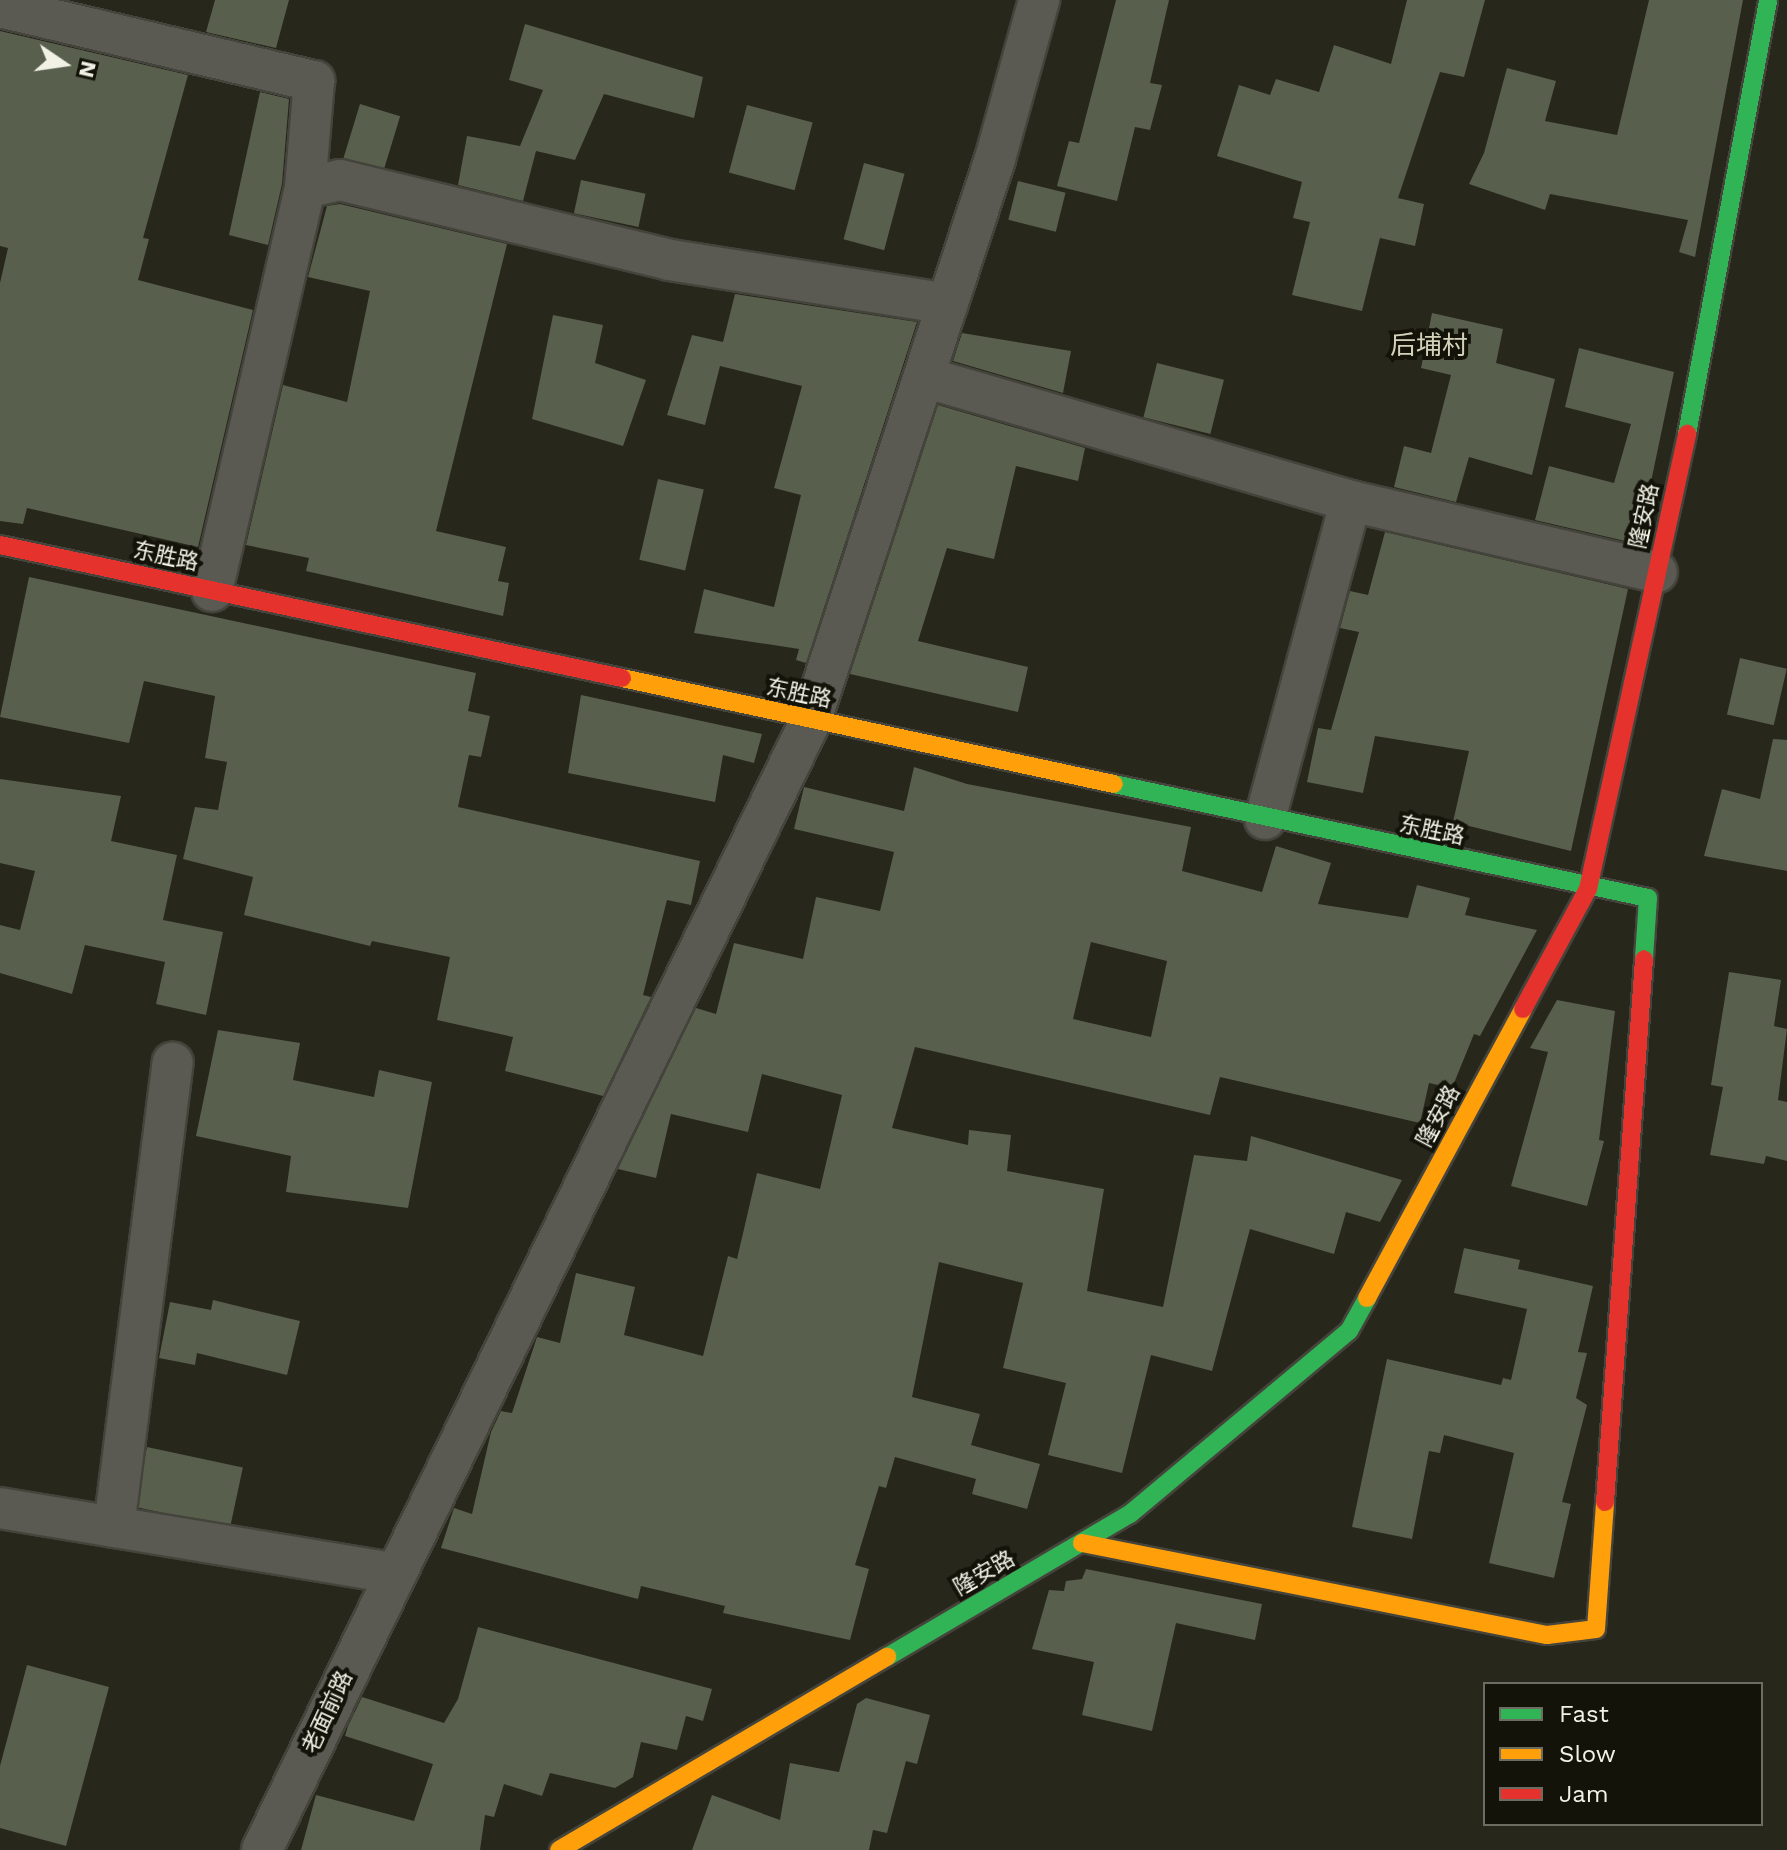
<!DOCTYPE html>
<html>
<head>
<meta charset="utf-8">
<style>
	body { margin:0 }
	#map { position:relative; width:1787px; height:1850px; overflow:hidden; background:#27271c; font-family:"Work Sans","Noto Sans SC",sans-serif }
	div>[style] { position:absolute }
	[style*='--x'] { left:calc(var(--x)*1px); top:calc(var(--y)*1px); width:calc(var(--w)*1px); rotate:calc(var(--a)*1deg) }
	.building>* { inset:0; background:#585f4d; transform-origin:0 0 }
	.roads { filter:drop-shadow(2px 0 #44443c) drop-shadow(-2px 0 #44443c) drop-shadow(0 2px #44443c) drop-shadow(0 -2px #44443c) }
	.street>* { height:40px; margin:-20px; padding:0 20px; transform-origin:20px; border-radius:20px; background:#5a5a53 }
	.fast>* { height:18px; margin:-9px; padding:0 9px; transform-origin:9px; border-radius:9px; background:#30b455 }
	.slow>* { height:18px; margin:-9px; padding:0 9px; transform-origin:9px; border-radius:9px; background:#ff9f0a }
	.jam>* { height:18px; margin:-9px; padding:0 9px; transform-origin:9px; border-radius:9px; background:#e5322d }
	span { translate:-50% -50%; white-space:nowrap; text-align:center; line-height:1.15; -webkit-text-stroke:8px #13130a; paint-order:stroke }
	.street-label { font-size:22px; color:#f1f1e5 }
	.quarter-label { font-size:26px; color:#d2d1ba }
	.legend { position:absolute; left:1483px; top:1682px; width:280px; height:144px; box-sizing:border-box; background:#13130a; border:2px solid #6c6c62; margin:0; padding:10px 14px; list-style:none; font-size:24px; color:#f1f1e5 }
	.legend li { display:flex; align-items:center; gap:16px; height:40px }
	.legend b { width:40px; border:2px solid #6c6c62 }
	.north { position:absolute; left:24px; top:24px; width:80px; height:80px; -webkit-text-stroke:6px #13130a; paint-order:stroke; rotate:103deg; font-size:22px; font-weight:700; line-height:32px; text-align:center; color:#f1f1e5 }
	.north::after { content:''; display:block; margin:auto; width:28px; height:36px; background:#f1f1e5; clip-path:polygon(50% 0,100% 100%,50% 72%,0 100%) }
</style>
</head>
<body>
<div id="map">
	<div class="building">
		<div style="clip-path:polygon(215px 0,289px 0,276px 48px,206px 32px)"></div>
		<div style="clip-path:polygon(1116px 0,1169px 0,1150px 83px,1162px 85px,1150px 130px,1135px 127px,1117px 201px,1057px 186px,1069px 141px,1079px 143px)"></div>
		<div style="clip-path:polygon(1407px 0,1485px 0,1464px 77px,1440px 72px,1398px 198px,1424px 204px,1415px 246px,1380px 238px,1362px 311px,1292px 295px,1310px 222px,1293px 218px,1302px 182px,1217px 156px,1239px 85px,1270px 95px,1276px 79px,1319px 92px,1334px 45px,1391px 64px)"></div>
		<div style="clip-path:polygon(1649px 0,1743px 0,1695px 257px,1679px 252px,1688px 220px,1550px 194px,1545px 210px,1469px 184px,1484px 153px,1507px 68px,1556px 81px,1545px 121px,1617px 135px)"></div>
		<div style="clip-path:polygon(525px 24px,703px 77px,694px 118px,604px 94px,575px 160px,536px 151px,523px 201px,458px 185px,467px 136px,520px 146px,543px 90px,509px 80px)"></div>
		<div style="clip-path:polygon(0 31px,188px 75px,143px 238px,149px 239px,138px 280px,253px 310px,198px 547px,27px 508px,23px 524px,0 521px,0 283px,8px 248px,0 246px)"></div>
		<div style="clip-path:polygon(260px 92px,289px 99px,282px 184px,268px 245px,229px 235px)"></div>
		<div style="left:360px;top:104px;width:42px;height:57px;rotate:17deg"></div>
		<div style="left:747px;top:105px;width:68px;height:70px;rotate:15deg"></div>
		<div style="left:864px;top:163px;width:42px;height:79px;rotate:15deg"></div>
		<div style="left:581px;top:180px;width:66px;height:34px;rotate:12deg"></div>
		<div style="left:1018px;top:181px;width:49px;height:40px;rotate:14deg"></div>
		<div style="clip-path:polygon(340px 204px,507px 244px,436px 531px,506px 547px,498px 581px,509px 583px,503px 616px,306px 571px,309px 558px,246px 545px,283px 385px,347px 402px,370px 291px,308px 277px,327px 206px)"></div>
		<div style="clip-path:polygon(735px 294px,917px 322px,806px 663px,796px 660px,799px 649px,694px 633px,704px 589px,774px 607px,801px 495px,774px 488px,802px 386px,720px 366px,705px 425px,667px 415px,692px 335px,723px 342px)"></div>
		<div style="clip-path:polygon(1432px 313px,1503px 329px,1496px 363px,1555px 379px,1532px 475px,1469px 457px,1456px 502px,1394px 487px,1404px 446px,1431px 453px,1451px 375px,1421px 368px)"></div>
		<div style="clip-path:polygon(553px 315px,603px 325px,595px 363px,646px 380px,623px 446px,532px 419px)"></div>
		<div style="clip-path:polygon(962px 333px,1071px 351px,1063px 393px,953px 361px)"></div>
		<div style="clip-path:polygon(1579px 348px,1674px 372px,1638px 544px,1535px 520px,1549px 466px,1614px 483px,1631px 424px,1565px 407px)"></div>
		<div style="left:1157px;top:363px;width:69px;height:56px;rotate:14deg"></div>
		<div style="clip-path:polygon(938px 405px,1085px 448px,1078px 481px,1016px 466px,994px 559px,947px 548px,918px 641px,1028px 667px,1018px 712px,850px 674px)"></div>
		<div style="left:658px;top:479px;width:47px;height:83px;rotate:13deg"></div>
		<div style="clip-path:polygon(1385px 532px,1628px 589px,1571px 851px,1453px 822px,1469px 751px,1375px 736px,1363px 793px,1307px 782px,1318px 728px,1331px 730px,1359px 632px,1340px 628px,1350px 591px,1368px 595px)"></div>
		<div style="clip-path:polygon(29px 577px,476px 673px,468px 711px,490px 716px,481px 757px,469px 755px,458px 807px,700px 861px,691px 905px,667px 900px,643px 995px,651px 997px,603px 1096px,505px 1071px,513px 1037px,437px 1020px,450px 957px,372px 941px,370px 946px,244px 915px,253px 877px,183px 859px,195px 807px,218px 810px,227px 762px,205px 758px,215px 696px,144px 681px,129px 743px,0 717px)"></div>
		<div style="left:1740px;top:658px;width:48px;height:58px;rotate:13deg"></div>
		<div style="clip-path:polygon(581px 695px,762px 734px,754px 763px,723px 755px,715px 802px,568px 773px)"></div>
		<div style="clip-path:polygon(1773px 739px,1787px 740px,1787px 871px,1704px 856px,1722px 789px,1760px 799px)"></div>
		<div style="clip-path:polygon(evenodd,914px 767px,967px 784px,1191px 827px,1182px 871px,1262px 892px,1276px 846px,1331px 863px,1318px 904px,1408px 918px,1417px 885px,1470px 898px,1465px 915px,1537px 930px,1480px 1036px,1474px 1034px,1452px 1088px,1429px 1083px,1420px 1123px,1220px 1077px,1210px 1115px,915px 1047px,892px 1128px,968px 1145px,969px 1130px,1011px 1135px,1007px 1171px,1104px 1189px,1087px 1291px,1163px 1307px,1194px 1155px,1247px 1161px,1251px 1136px,1402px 1180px,1380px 1222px,1346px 1212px,1334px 1254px,1250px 1229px,1212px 1371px,1151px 1355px,1122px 1473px,1048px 1455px,1066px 1383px,1003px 1368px,1023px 1283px,939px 1262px,912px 1397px,980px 1414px,971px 1445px,1040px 1464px,1027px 1509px,972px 1494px,976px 1479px,895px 1457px,886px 1488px,879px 1486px,855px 1565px,869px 1569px,850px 1640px,723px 1613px,725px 1606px,641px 1586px,638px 1599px,441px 1548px,454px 1508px,472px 1514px,491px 1432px,501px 1411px,512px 1413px,537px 1337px,560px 1343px,576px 1273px,635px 1287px,624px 1335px,703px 1356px,728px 1256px,737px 1259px,757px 1173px,820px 1189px,842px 1095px,762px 1074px,748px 1132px,671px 1114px,656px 1178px,618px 1169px,696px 1008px,716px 1014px,734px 943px,803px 959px,816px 897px,880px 911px,894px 852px,794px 829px,804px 787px,904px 811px,914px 767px,1091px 942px,1167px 961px,1151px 1037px,1073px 1019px,1091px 942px)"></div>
		<div style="clip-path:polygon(0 779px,121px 796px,111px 841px,177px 855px,163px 920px,223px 932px,206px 1015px,156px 1004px,165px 962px,85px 945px,72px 994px,0 973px,0 925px,20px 930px,35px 871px,0 863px)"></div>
		<div style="clip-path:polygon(1729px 972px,1781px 980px,1774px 1026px,1787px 1029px,1778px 1100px,1787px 1102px,1787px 1161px,1766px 1156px,1764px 1164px,1710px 1155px,1723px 1087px,1711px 1085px)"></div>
		<div style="clip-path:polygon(1557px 1000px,1615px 1011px,1599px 1140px,1604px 1141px,1587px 1206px,1511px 1186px,1548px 1052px,1530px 1048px)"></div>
		<div style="clip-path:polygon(218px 1030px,300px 1043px,293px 1080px,374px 1097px,379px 1070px,432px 1082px,408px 1208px,286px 1192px,291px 1156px,196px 1136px)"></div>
		<div style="clip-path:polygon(1464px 1248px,1520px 1260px,1518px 1269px,1593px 1286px,1578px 1352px,1587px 1353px,1576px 1398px,1587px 1405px,1562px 1502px,1571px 1504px,1554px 1578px,1489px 1563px,1514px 1453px,1444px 1435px,1440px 1453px,1429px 1451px,1412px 1539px,1352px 1527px,1387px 1359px,1501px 1385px,1503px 1378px,1511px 1380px,1527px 1309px,1454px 1293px)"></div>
		<div style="clip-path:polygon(213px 1300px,300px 1321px,287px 1375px,197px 1353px,195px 1365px,159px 1358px,170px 1302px,211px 1310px)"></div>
		<div style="left:147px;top:1447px;width:98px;height:61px;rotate:12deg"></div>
		<div style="clip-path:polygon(1086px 1569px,1262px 1604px,1255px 1640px,1176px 1623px,1152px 1731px,1082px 1715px,1094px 1662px,1032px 1649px,1049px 1590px,1064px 1591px,1066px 1581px,1082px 1579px)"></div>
		<div style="clip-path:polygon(478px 1627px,712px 1689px,703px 1721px,686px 1716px,677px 1750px,641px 1742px,633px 1777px,615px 1788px,550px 1773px,542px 1796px,504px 1784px,494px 1817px,485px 1815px,480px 1850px,301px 1850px,316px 1795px,414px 1821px,433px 1764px,345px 1736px,348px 1726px,362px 1697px,444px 1723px,458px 1699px)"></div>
		<div style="clip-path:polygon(27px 1665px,109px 1687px,66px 1846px,0 1828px,0 1766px)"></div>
		<div style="clip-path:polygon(866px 1698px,930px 1715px,917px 1764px,906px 1761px,887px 1833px,873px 1830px,869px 1850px,692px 1850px,712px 1795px,780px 1820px,790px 1763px,839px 1772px,857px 1704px)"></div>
	</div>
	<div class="roads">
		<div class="street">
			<div style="--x:0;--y:7;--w:323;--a:13.3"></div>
			<div style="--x:314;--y:81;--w:107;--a:94.8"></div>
			<div style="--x:924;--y:377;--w:445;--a:16.2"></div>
			<div style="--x:212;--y:591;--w:414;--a:-77"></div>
			<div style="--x:305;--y:188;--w:36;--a:-13"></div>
			<div style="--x:340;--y:180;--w:340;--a:13.6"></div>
			<div style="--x:670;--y:260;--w:281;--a:9"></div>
			<div style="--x:1265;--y:819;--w:329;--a:-74.9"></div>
			<div style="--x:1351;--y:501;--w:314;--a:13.1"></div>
			<div style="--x:0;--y:1508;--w:397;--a:9.4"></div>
			<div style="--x:114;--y:1527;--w:468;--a:-82.8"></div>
			<div style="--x:262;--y:1850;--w:1256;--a:-64.09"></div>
			<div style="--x:811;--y:720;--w:590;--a:-71.84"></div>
			<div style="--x:995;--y:159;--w:165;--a:-74.5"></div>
		</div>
		<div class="fast">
			<div style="--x:1687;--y:434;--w:441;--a:-79.4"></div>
			<div style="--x:1114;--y:784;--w:546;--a:12.05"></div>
			<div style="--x:1648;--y:898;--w:61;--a:93.8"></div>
			<div style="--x:887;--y:1657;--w:282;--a:-30.5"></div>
			<div style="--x:1130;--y:1514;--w:285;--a:-39.9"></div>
			<div style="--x:1349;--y:1331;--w:38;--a:-61"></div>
		</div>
		<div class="slow">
			<div style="--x:622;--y:678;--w:503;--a:12.16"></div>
			<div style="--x:1367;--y:1298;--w:328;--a:-61.6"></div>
			<div style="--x:1082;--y:1543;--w:474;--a:11.2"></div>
			<div style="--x:1547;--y:1635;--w:49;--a:-7"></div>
			<div style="--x:1596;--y:1629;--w:127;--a:-85.9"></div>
			<div style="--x:559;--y:1850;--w:381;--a:-30.5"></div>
		</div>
		<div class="jam">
			<div style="--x:0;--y:545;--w:636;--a:12.07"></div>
			<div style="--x:1523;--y:1009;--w:136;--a:-61.6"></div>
			<div style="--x:1588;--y:889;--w:466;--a:-77.7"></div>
			<div style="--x:1605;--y:1502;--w:544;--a:-85.89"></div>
		</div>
	</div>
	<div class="street-label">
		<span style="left:1644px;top:516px;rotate:-78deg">隆安路</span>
		<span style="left:166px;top:556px;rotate:12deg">东胜路</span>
		<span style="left:799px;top:693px;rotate:12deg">东胜路</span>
		<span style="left:1432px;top:830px;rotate:12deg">东胜路</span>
		<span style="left:1438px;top:1116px;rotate:-62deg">隆安路</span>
		<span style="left:984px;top:1573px;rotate:-30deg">隆安路</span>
		<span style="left:327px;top:1712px;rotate:-65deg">老面前路</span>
	</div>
	<div class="quarter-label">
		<span style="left:1429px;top:346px">后埔村</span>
	</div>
	<ul class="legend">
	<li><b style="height:10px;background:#30b455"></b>Fast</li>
	<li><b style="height:10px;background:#ff9f0a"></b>Slow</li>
	<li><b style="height:10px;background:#e5322d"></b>Jam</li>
	</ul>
	<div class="north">N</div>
</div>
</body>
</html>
